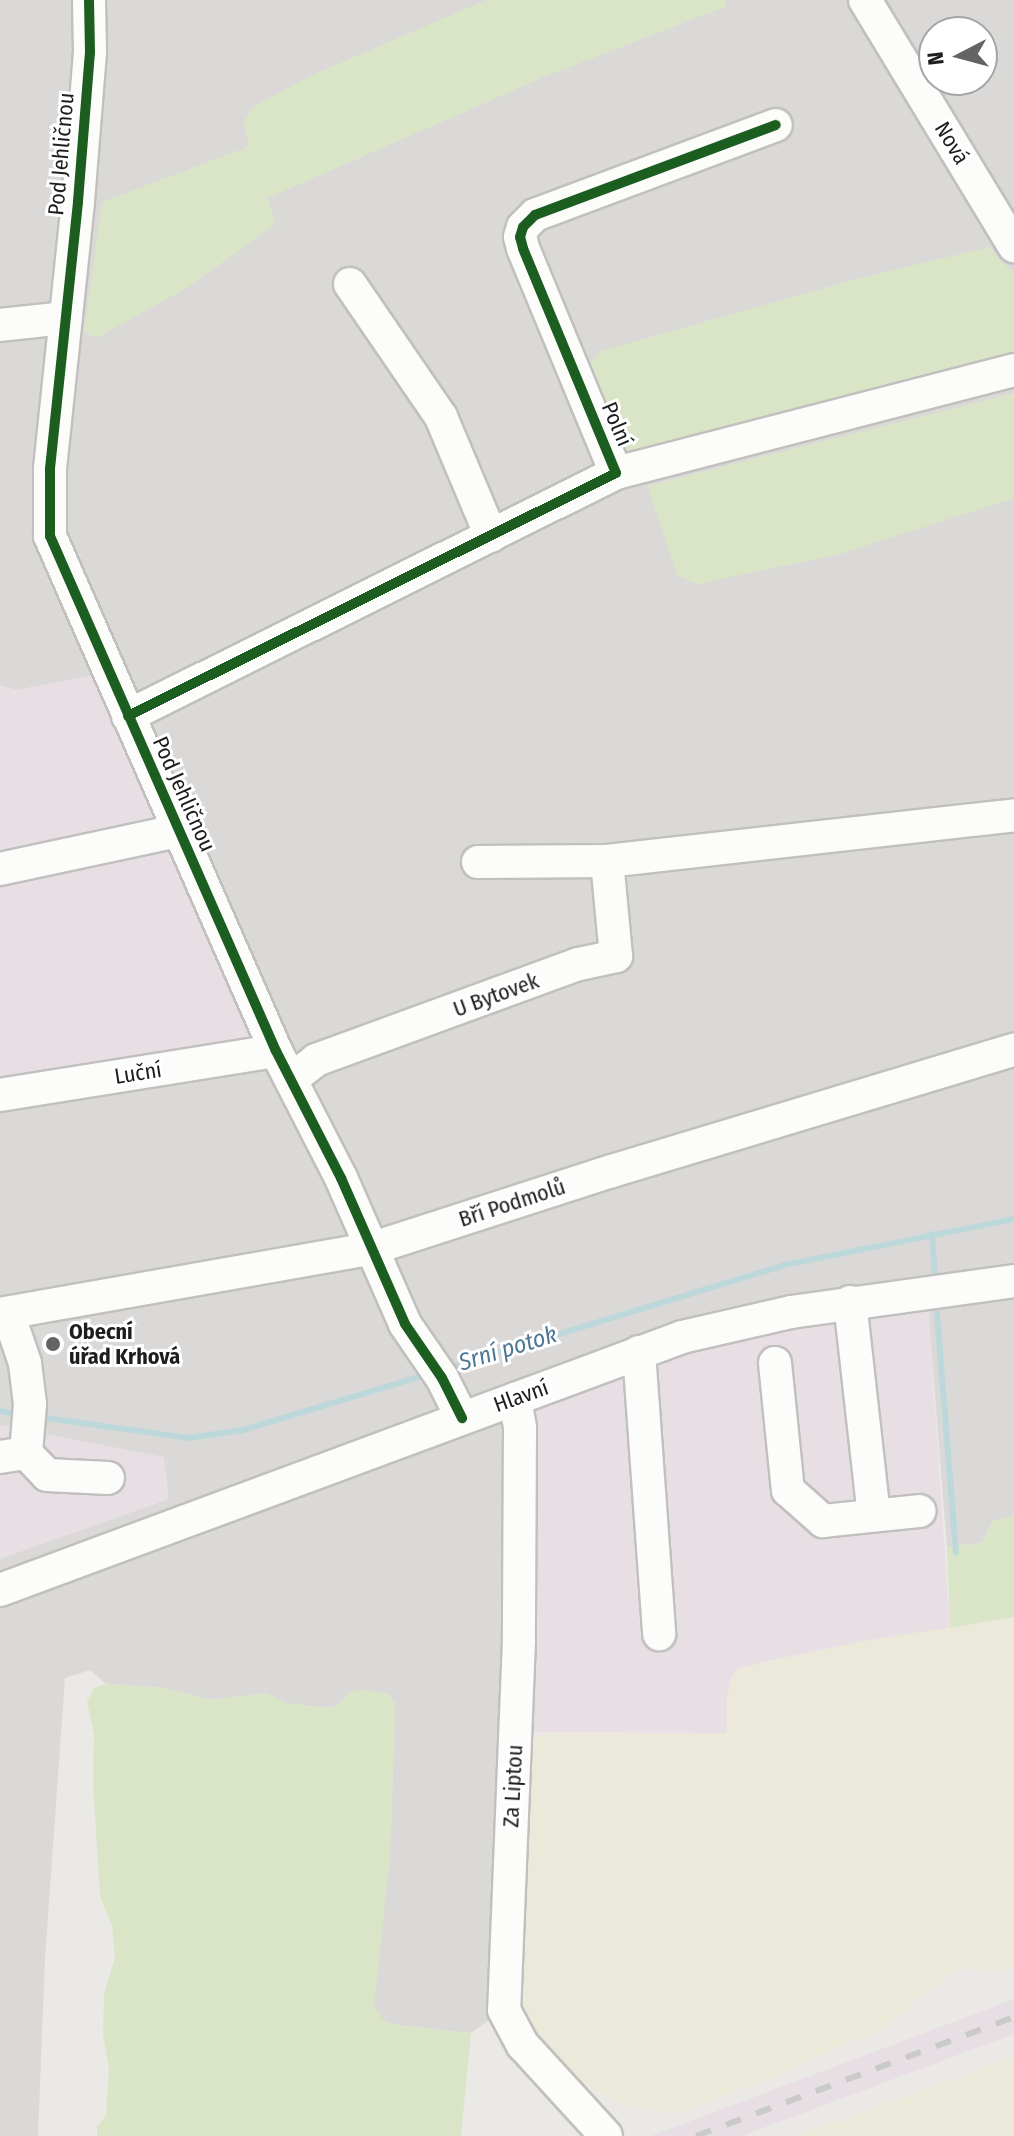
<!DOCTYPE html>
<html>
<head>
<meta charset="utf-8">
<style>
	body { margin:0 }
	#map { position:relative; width:1014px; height:2136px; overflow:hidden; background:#ebe9e6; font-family:"Fira Sans Condensed",sans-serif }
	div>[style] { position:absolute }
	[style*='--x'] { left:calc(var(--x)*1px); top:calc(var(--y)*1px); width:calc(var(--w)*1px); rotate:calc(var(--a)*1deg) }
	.residential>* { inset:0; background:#dad9d7 }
	.industrial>* { inset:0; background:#e8dfe5 }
	.farmland>* { inset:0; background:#eae9da }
	.grass>* { inset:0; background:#dae5c8 }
	.stream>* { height:6px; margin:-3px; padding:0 3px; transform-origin:3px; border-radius:3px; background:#bdd8db }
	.roads { filter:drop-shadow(2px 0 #c1c0be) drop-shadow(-2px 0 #c1c0be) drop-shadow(0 2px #c1c0be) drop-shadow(0 -2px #c1c0be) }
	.minor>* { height:32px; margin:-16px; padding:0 16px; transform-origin:16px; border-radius:16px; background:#fcfcfb }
	.rail>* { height:6px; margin-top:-3px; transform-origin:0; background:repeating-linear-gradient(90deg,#cacac9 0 16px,transparent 0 32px) }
	.cycleway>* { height:10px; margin:-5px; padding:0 5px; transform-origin:5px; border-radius:5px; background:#1b5e20 }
	.dots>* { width:22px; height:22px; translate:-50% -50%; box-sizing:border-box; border:4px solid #fff; border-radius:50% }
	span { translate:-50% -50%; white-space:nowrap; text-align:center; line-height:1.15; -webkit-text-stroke:6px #fff; paint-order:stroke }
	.street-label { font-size:22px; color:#1d1d1d }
	.poi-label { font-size:22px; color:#1d1d1d; font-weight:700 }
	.left { translate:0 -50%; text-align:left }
	.water-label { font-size:24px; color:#4d7893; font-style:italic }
	.north { position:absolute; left:918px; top:16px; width:80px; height:80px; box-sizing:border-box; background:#fff; border:2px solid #a5a5a5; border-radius:50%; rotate:264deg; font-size:22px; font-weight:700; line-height:32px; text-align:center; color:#1d1d1d }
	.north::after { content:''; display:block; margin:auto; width:28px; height:36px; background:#656463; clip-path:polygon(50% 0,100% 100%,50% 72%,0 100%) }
</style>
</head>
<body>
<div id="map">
	<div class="residential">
		<div style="clip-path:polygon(evenodd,0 0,1014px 0,1014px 1515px,992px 1522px,982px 1543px,947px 1547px,928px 1307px,532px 1411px,514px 2002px,471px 2033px,396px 2025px,383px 2020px,373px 2006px,390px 1856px,395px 1704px,351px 1692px,336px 1706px,323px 1708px,286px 1703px,266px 1693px,211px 1700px,166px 1688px,106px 1684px,90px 1670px,65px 1678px,45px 1958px,38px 2136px,0 2136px,0 1080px,96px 675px,17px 690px,0 686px,0 0,934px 32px,982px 32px,982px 80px,934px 80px,934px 32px)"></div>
	</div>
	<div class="industrial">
		<div style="clip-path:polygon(96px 675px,257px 1038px,0 1080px,0 686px,17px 690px)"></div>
		<div style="clip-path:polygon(928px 1307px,950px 1628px,859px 1642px,754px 1664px,727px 1694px,727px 1733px,524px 1732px,532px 1411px,652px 1365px,755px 1332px)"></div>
		<div style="clip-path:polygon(0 1425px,164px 1457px,169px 1499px,0 1559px)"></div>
		<div style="clip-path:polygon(1014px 1999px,1014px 2034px,742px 2136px,651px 2136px)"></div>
	</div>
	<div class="farmland">
		<div style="clip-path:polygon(1014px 1617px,1014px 1968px,987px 1971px,958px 1968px,884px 2027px,776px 2076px,687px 2110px,672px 2113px,633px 2108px,612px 2101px,559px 2071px,514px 2002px,528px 1748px,536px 1738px,549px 1733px,727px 1733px,727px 1694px,731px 1678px,739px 1668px,859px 1642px)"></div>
		<div style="clip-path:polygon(1014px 2057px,1014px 2136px,793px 2136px,825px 2126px)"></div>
	</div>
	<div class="grass">
		<div style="clip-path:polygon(486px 0,724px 0,727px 6px,544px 77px,268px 198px,275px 224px,190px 286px,97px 338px,84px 332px,102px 202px,245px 148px,249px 143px,243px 123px,254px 106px,317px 73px)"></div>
		<div style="clip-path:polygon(989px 247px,1014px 274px,1014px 357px,626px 457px,618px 446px,614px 424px,595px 394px,588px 366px,601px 351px,849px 281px)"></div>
		<div style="clip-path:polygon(1014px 393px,1014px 498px,837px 555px,697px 584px,677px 575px,647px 486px)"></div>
		<div style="clip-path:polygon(1014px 1515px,1014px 1617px,950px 1628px,947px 1547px,982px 1543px,992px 1522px)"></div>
		<div style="clip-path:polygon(106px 1684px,166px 1688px,211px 1700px,266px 1693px,286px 1703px,323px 1708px,336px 1706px,351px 1692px,361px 1690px,389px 1694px,395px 1704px,390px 1856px,374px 2006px,383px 2020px,396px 2025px,471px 2033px,461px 2136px,97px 2136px,97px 2127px,106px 2115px,109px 2068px,103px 2035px,104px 1994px,115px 1957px,112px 1926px,100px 1896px,93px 1784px,94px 1735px,87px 1701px,95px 1687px)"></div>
	</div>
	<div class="stream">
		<div style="--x:932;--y:1234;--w:44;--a:86.1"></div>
		<div style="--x:937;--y:1313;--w:240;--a:85.5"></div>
		<div style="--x:448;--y:1368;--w:351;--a:-17"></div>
		<div style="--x:784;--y:1265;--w:235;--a:-11.3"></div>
		<div style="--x:0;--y:1411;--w:20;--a:11"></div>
		<div style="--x:39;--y:1417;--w:150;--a:8"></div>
		<div style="--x:188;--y:1438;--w:56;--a:-8.3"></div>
		<div style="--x:243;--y:1430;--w:190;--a:-16.8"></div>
	</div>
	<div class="roads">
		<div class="minor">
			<div style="--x:89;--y:0;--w:52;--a:88.9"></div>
			<div style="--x:90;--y:52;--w:150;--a:94.6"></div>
			<div style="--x:78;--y:202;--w:269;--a:96"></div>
			<div style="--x:50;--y:470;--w:66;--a:90"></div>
			<div style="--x:50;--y:536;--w:562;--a:66.31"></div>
			<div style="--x:276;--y:1051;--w:143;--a:62.9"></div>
			<div style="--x:341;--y:1178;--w:159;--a:66.3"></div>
			<div style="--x:405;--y:1324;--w:65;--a:55.6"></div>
			<div style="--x:442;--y:1378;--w:45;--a:63.4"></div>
			<div style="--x:865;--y:0;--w:288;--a:58.8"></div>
			<div style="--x:350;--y:284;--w:161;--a:55.6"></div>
			<div style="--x:441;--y:417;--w:129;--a:67.2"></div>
			<div style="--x:0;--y:325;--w:65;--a:-6.1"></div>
			<div style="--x:616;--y:473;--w:411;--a:-14.5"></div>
			<div style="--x:128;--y:716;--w:545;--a:-26.47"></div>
			<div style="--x:616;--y:473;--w:243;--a:-112.5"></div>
			<div style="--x:523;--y:248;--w:11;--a:-105"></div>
			<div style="--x:520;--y:237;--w:10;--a:-73"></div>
			<div style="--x:523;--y:227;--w:17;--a:-45"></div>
			<div style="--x:535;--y:215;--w:257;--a:-20.5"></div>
			<div style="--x:478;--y:862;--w:129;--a:-0.4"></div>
			<div style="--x:607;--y:861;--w:410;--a:-6.4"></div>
			<div style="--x:0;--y:869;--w:182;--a:-12.1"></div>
			<div style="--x:292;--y:1079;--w:31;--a:-38"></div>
			<div style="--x:316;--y:1060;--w:280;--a:-20.1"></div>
			<div style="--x:579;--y:964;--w:38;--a:-12"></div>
			<div style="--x:616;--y:956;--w:95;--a:-95.4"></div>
			<div style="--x:0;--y:1095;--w:279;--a:-9.1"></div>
			<div style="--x:850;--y:1302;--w:214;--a:83.6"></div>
			<div style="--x:0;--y:1314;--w:376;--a:-10"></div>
			<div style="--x:370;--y:1249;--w:254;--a:-17.9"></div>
			<div style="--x:612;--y:1171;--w:420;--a:-16.8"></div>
			<div style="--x:639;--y:1352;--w:283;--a:85.9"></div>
			<div style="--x:775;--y:1363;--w:128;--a:84.2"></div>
			<div style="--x:788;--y:1490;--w:47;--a:41.5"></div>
			<div style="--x:823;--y:1521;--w:97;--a:-5.9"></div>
			<div style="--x:515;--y:1399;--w:29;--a:80"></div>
			<div style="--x:520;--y:1428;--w:212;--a:90.3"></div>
			<div style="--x:519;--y:1640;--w:370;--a:92.3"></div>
			<div style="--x:504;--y:2010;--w:40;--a:62"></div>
			<div style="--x:523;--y:2045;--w:123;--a:47.6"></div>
			<div style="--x:26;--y:1453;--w:30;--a:46"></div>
			<div style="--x:47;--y:1475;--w:61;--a:2.8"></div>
			<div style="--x:0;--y:1457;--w:26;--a:-9"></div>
			<div style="--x:26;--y:1453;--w:49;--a:-85.3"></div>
			<div style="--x:30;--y:1404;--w:41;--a:-97"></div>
			<div style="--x:25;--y:1363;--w:53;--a:-108.8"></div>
			<div style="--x:0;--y:1590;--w:727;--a:-20.35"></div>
			<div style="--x:682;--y:1337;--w:112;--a:-12.9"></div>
			<div style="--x:791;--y:1312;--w:225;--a:-7.9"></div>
		</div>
	</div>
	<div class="rail">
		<div style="--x:696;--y:2136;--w:340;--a:-20.5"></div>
	</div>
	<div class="cycleway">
		<div style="--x:89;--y:0;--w:52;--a:88.9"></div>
		<div style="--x:90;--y:52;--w:150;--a:94.6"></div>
		<div style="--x:78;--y:202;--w:269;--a:96"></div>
		<div style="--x:50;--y:470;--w:66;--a:90"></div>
		<div style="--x:50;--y:536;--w:562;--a:66.31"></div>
		<div style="--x:276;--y:1051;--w:143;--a:62.9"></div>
		<div style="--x:341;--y:1178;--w:159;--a:66.3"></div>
		<div style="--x:405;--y:1324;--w:65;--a:55.6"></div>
		<div style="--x:442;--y:1378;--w:45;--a:63.4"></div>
		<div style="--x:128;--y:716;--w:545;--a:-26.47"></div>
		<div style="--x:616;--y:473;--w:243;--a:-112.5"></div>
		<div style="--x:523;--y:248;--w:11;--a:-105"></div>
		<div style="--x:520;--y:237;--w:10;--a:-73"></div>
		<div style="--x:523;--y:227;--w:17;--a:-45"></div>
		<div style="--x:535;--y:215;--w:257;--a:-20.5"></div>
	</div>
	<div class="dots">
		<div style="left:53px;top:1344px;background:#656463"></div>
	</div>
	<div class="street-label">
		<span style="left:952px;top:143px;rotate:59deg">Nová</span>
		<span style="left:61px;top:154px;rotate:-85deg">Pod Jehličnou</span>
		<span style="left:617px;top:424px;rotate:67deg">Polní</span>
		<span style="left:184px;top:794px;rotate:66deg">Pod Jehličnou</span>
		<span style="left:496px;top:995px;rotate:-20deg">U Bytovek</span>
		<span style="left:138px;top:1073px;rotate:-9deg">Luční</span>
		<span style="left:512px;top:1203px;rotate:-18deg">Bří Podmolů</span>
		<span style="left:521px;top:1396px;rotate:-20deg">Hlavní</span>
		<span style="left:513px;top:1786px;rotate:-87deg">Za Liptou</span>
	</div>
	<div class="poi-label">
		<span class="left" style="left:69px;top:1344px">Obecní<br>úřad Krhová</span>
	</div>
	<div class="water-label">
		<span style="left:508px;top:1349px;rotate:-17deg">Srní potok</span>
	</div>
	<div class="north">N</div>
</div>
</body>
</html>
